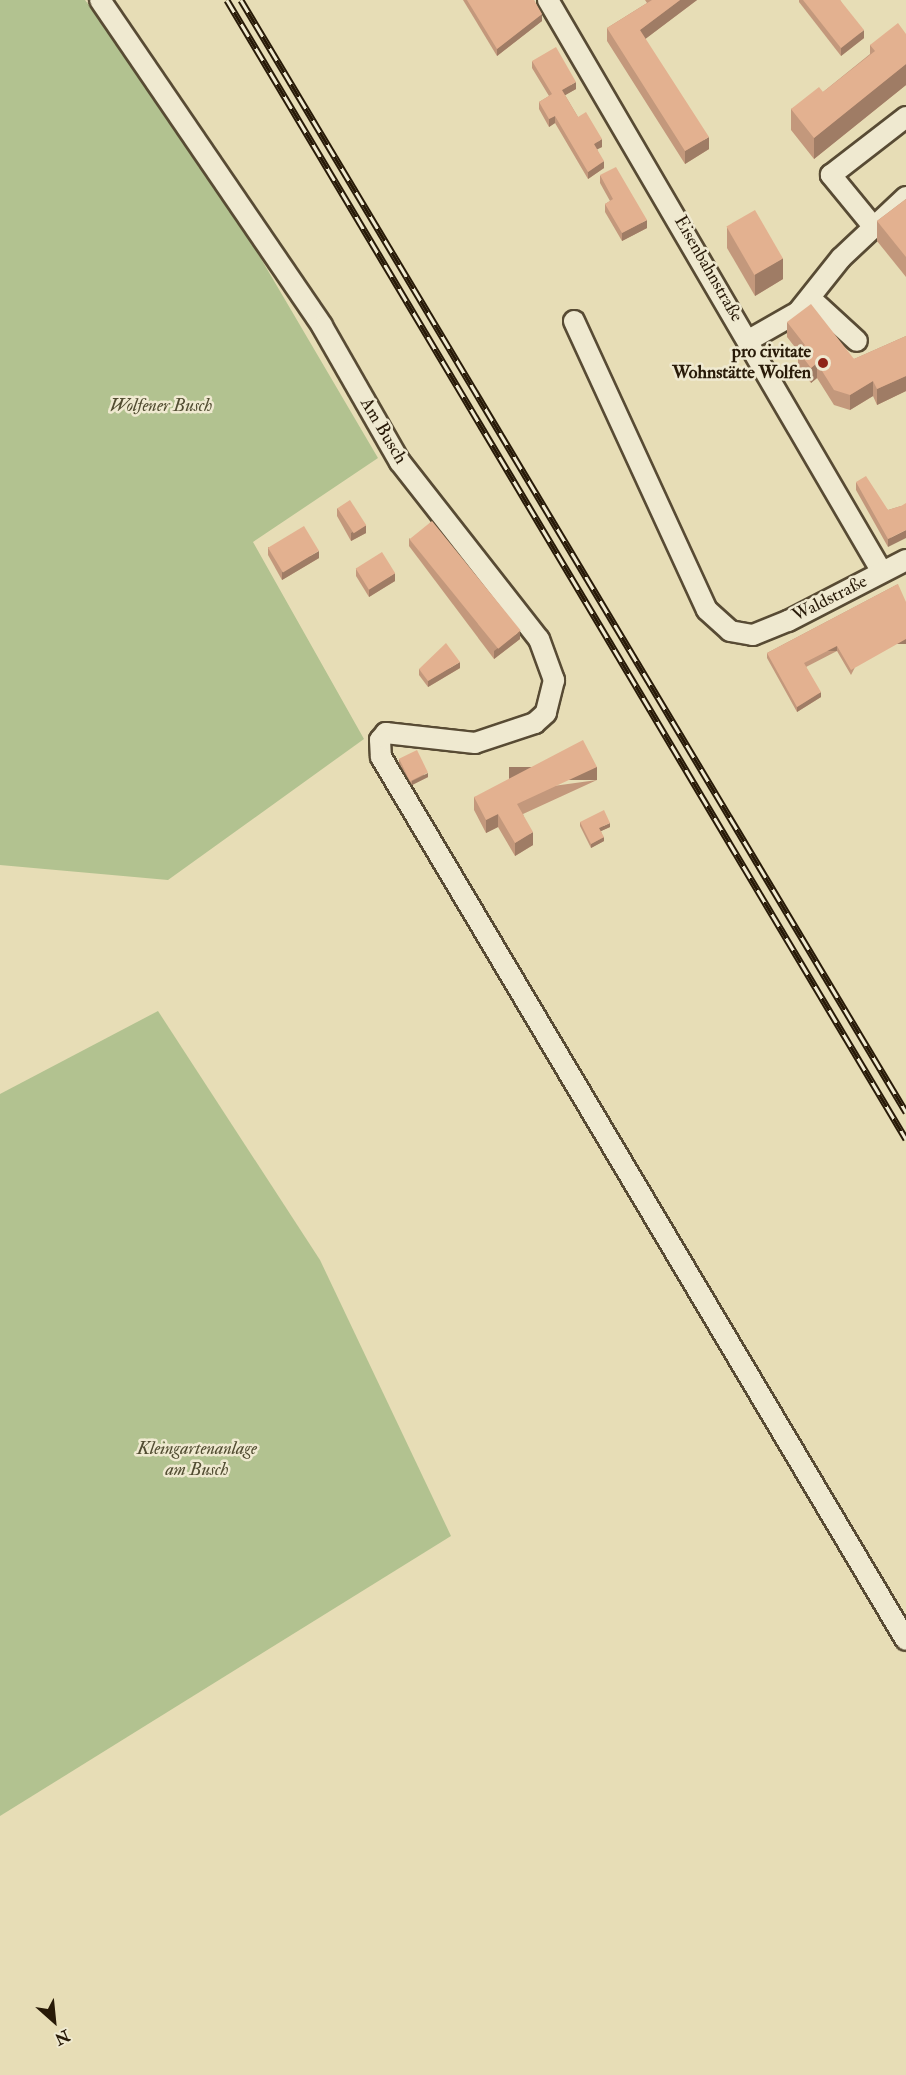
<!DOCTYPE html>
<html>
<head>
<meta charset="utf-8">
<style>
	body { margin:0 }
	#map { position:relative; width:906px; height:2075px; overflow:hidden; background:#e7ddb6; font-family:"IM FELL Double Pica",serif }
	div>[style] { position:absolute }
	[style*='--x'] { left:calc(var(--x)*1px); top:calc(var(--y)*1px); width:calc(var(--w)*1px); rotate:calc(var(--a)*1deg) }
	.green>* { inset:0; background:#b2c290 }
	.roads { filter:drop-shadow(2px 0 #584b34) drop-shadow(-2px 0 #584b34) drop-shadow(0 2px #584b34) drop-shadow(0 -2px #584b34) }
	.minor>* { height:20px; margin:-10px; padding:0 10px; transform-origin:10px; border-radius:10px; background:#efe9d0 }
	.rail>* { height:7px; margin-top:-3.5px; transform-origin:0; background:repeating-linear-gradient(90deg,#efe9d0 0 14px,#281a08 0 28px); box-sizing:border-box; border-block:2px solid #281a08 }
	.wall>* { inset:0; background:#c3987c }
	.shaded-wall>* { inset:0; background:#9f7c65; transform-origin:0 0 }
	.building>* { inset:0; background:#e3b190; transform-origin:0 0 }
	.dots>* { width:16px; height:16px; translate:-50% -50%; box-sizing:border-box; border:3px solid #efe9d0; border-radius:50% }
	span { translate:-50% -50%; white-space:nowrap; text-align:center; line-height:1.15; -webkit-text-stroke:5px #efe9d0; paint-order:stroke }
	.street-label { font-size:18px; color:#281a08 }
	.poi-label { font-size:18px; color:#281a08; font-weight:700 }
	.right { translate:-100% -50%; text-align:right }
	.park-label { font-size:18px; color:#514c31; font-style:italic }
	.north { position:absolute; left:24px; top:1991px; width:60px; height:60px; -webkit-text-stroke:4px #efe9d0; paint-order:stroke; rotate:153deg; font-size:16px; font-weight:700; line-height:24px; text-align:center; color:#281a08 }
	.north::after { content:''; display:block; margin:auto; width:21px; height:27px; background:#281a08; clip-path:polygon(50% 0,100% 100%,50% 72%,0 100%) }
</style>
</head>
<body>
<div id="map">
	<div class="green">
		<div style="clip-path:polygon(0 0,85px 0,193px 143px,378px 458px,253px 542px,364px 739px,168px 880px,0 865px)"></div>
		<div style="clip-path:polygon(158px 1011px,320px 1260px,451px 1536px,0 1816px,0 1094px)"></div>
	</div>
	<div class="roads">
		<div class="minor">
			<div style="--x:100;--y:0;--w:394;--a:55.7"></div>
			<div style="--x:322;--y:326;--w:157;--a:60.2"></div>
			<div style="--x:400;--y:462;--w:225;--a:51.9"></div>
			<div style="--x:539;--y:639;--w:44;--a:69.9"></div>
			<div style="--x:554;--y:680;--w:34;--a:104"></div>
			<div style="--x:546;--y:713;--w:15;--a:138"></div>
			<div style="--x:535;--y:723;--w:63;--a:161.6"></div>
			<div style="--x:475;--y:743;--w:90;--a:-173.6"></div>
			<div style="--x:386;--y:733;--w:9;--a:131"></div>
			<div style="--x:380;--y:740;--w:17;--a:87"></div>
			<div style="--x:381;--y:757;--w:1027;--a:59.27"></div>
			<div style="--x:548;--y:0;--w:662;--a:59.72"></div>
			<div style="--x:872;--y:225;--w:65;--a:-129.4"></div>
			<div style="--x:831;--y:175;--w:95;--a:-37.7"></div>
			<div style="--x:811;--y:299;--w:62;--a:42.4"></div>
			<div style="--x:574;--y:321;--w:318;--a:65.3"></div>
			<div style="--x:707;--y:610;--w:31;--a:42"></div>
			<div style="--x:730;--y:631;--w:23;--a:10"></div>
			<div style="--x:753;--y:635;--w:38;--a:-22"></div>
			<div style="--x:788;--y:621;--w:133;--a:-27.3"></div>
			<div style="--x:749;--y:340;--w:56;--a:-29.7"></div>
			<div style="--x:798;--y:312;--w:69;--a:-51.5"></div>
			<div style="--x:841;--y:258;--w:89;--a:-43.2"></div>
		</div>
	</div>
	<div class="rail">
		<div style="--x:227;--y:0;--w:1326;--a:59.2"></div>
		<div style="--x:241;--y:0;--w:1296;--a:59.12"></div>
	</div>
	<div class="wall">
		<div style="clip-path:polygon(463px 0,534px 0,542px 21px,497px 56px)"></div>
		<div style="clip-path:polygon(645px 0,697px 0,645px 39px,709px 149px,685px 164px,607px 41px,607px 28px,647px 3px)"></div>
		<div style="clip-path:polygon(799px 0,840px 0,864px 38px,841px 56px,799px 2px)"></div>
		<div style="clip-path:polygon(906px 34px,906px 85px,814px 159px,791px 130px,791px 109px,823px 92px,870px 54px,870px 45px)"></div>
		<div style="clip-path:polygon(532px 61px,576px 89px,565px 95px,578px 117px,602px 147px,597px 149px,604px 168px,588px 179px,555px 123px,549px 127px,539px 109px,539px 102px,549px 96px,532px 68px)"></div>
		<div style="clip-path:polygon(600px 175px,647px 228px,622px 241px,605px 212px,605px 204px,610px 201px,600px 183px)"></div>
		<div style="clip-path:polygon(906px 199px,906px 277px,877px 241px,877px 221px)"></div>
		<div style="clip-path:polygon(727px 227px,783px 279px,755px 296px,727px 248px)"></div>
		<div style="clip-path:polygon(787px 322px,854px 359px,906px 336px,906px 391px,877px 405px,873px 396px,850px 410px,834px 405px,817px 378px,811px 383px,798px 366px,798px 351px,787px 337px)"></div>
		<div style="clip-path:polygon(856px 482px,888px 510px,901px 506px,888px 547px,856px 490px)"></div>
		<div style="clip-path:polygon(337px 508px,366px 533px,351px 541px,337px 516px)"></div>
		<div style="clip-path:polygon(409px 538px,520px 639px,494px 659px,409px 546px)"></div>
		<div style="clip-path:polygon(268px 547px,319px 558px,282px 580px,268px 555px)"></div>
		<div style="clip-path:polygon(356px 568px,395px 581px,369px 597px,356px 576px)"></div>
		<div style="clip-path:polygon(898px 584px,851px 675px,837px 651px,806px 667px,821px 697px,797px 712px,767px 658px,767px 653px)"></div>
		<div style="clip-path:polygon(460px 668px,428px 687px,419px 675px,419px 669px)"></div>
		<div style="clip-path:polygon(399px 759px,428px 777px,412px 785px,399px 763px)"></div>
		<div style="clip-path:polygon(597px 780px,523px 814px,533px 845px,515px 856px,498px 827px,486px 833px,474px 810px,474px 797px)"></div>
		<div style="clip-path:polygon(580px 822px,610px 827px,601px 831px,604px 841px,591px 848px,580px 826px)"></div>
	</div>
	<div class="shaded-wall">
		<div style="clip-path:polygon(680px 0,697px 0,640px 43px,640px 30px)"></div>
		<div style="clip-path:polygon(542px 14px,542px 21px,497px 56px,497px 49px)"></div>
		<div style="clip-path:polygon(864px 30px,864px 38px,841px 56px,841px 48px)"></div>
		<div style="clip-path:polygon(906px 64px,906px 85px,814px 159px,814px 138px)"></div>
		<div style="clip-path:polygon(576px 82px,576px 89px,562px 97px,562px 90px)"></div>
		<div style="clip-path:polygon(555px 116px,555px 123px,549px 127px,549px 119px)"></div>
		<div style="clip-path:polygon(709px 137px,709px 149px,685px 164px,685px 151px)"></div>
		<div style="clip-path:polygon(602px 139px,602px 147px,594px 151px,594px 144px)"></div>
		<div style="clip-path:polygon(604px 161px,604px 168px,588px 179px,588px 172px)"></div>
		<div style="clip-path:polygon(647px 220px,647px 228px,622px 241px,622px 233px)"></div>
		<div style="clip-path:polygon(783px 258px,783px 279px,755px 296px,755px 274px)"></div>
		<div style="clip-path:polygon(817px 363px,817px 378px,811px 383px,811px 368px)"></div>
		<div style="clip-path:polygon(906px 376px,906px 391px,877px 405px,877px 389px)"></div>
		<div style="clip-path:polygon(873px 381px,873px 396px,850px 410px,850px 395px)"></div>
		<div style="clip-path:polygon(366px 525px,366px 533px,351px 541px,351px 533px)"></div>
		<div style="clip-path:polygon(906px 530px,906px 538px,888px 547px,888px 539px)"></div>
		<div style="clip-path:polygon(319px 551px,319px 558px,282px 580px,282px 572px)"></div>
		<div style="clip-path:polygon(395px 573px,395px 581px,369px 597px,369px 589px)"></div>
		<div style="clip-path:polygon(520px 631px,520px 639px,494px 659px,494px 651px)"></div>
		<div style="left:906px;top:639px;width:5px;height:63px;rotate:90deg"></div>
		<div style="left:837px;top:646px;width:5px;height:37px;rotate:90deg"></div>
		<div style="clip-path:polygon(460px 662px,460px 668px,428px 687px,428px 681px)"></div>
		<div style="clip-path:polygon(821px 692px,821px 697px,797px 712px,797px 707px)"></div>
		<div style="left:597px;top:767px;width:13px;height:88px;rotate:90deg"></div>
		<div style="clip-path:polygon(428px 773px,428px 777px,412px 785px,412px 781px)"></div>
		<div style="clip-path:polygon(498px 814px,498px 827px,486px 833px,486px 820px)"></div>
		<div style="clip-path:polygon(610px 823px,610px 827px,599px 832px,599px 828px)"></div>
		<div style="clip-path:polygon(533px 832px,533px 845px,515px 856px,515px 843px)"></div>
		<div style="clip-path:polygon(604px 837px,604px 841px,591px 848px,591px 844px)"></div>
	</div>
	<div class="building">
		<div style="clip-path:polygon(467px 0,534px 0,542px 14px,497px 49px)"></div>
		<div style="clip-path:polygon(652px 0,680px 0,640px 30px,709px 137px,685px 151px,607px 28px)"></div>
		<div style="clip-path:polygon(803px 0,840px 0,864px 30px,841px 48px)"></div>
		<div style="clip-path:polygon(898px 23px,906px 34px,906px 64px,814px 138px,791px 109px,819px 87px,823px 92px,875px 51px,870px 45px)"></div>
		<div style="clip-path:polygon(556px 47px,576px 82px,562px 90px,578px 117px,586px 112px,602px 139px,594px 144px,604px 161px,588px 172px,555px 116px,549px 119px,539px 102px,552px 94px,532px 61px)"></div>
		<div style="clip-path:polygon(616px 167px,647px 220px,622px 233px,605px 204px,613px 199px,600px 175px)"></div>
		<div style="clip-path:polygon(906px 199px,906px 257px,877px 221px)"></div>
		<div style="left:755px;top:210px;width:56px;height:33px;rotate:60deg"></div>
		<div style="clip-path:polygon(811px 304px,854px 359px,906px 336px,906px 376px,877px 389px,873px 381px,850px 395px,834px 390px,817px 363px,811px 368px,798px 351px,805px 345px,787px 322px)"></div>
		<div style="clip-path:polygon(866px 476px,888px 510px,901px 506px,906px 503px,906px 530px,888px 539px,856px 482px)"></div>
		<div style="left:350px;top:500px;width:30px;height:15px;rotate:57deg"></div>
		<div style="left:432px;top:521px;width:141px;height:29px;rotate:51deg"></div>
		<div style="left:304px;top:526px;width:29px;height:42px;rotate:59deg"></div>
		<div style="left:382px;top:552px;width:25px;height:31px;rotate:58deg"></div>
		<div style="clip-path:polygon(898px 584px,906px 602px,906px 639px,851px 670px,837px 646px,804px 663px,821px 692px,797px 707px,767px 653px)"></div>
		<div style="clip-path:polygon(446px 643px,460px 662px,428px 681px,419px 669px)"></div>
		<div style="clip-path:polygon(583px 740px,597px 767px,517px 804px,533px 832px,515px 843px,498px 814px,486px 820px,474px 797px)"></div>
		<div style="left:417px;top:750px;width:25px;height:20px;rotate:64deg"></div>
		<div style="clip-path:polygon(604px 810px,610px 823px,599px 828px,604px 837px,591px 844px,580px 822px)"></div>
	</div>
	<div class="dots">
		<div style="left:823px;top:363px;background:#8f2418"></div>
	</div>
	<div class="street-label">
		<span style="left:708px;top:269px;rotate:60deg">Eisenbahnstraße</span>
		<span style="left:383px;top:431px;rotate:59deg">Am Busch</span>
		<span style="left:830px;top:599px;rotate:-27deg">Waldstraße</span>
	</div>
	<div class="poi-label">
		<span class="right" style="left:811px;top:363px">pro civitate<br>Wohnstätte Wolfen</span>
	</div>
	<div class="park-label">
		<span style="left:161px;top:406px">Wolfener Busch</span>
		<span style="left:197px;top:1460px">Kleingartenanlage<br>am Busch</span>
	</div>
	<div class="north">N</div>
</div>
</body>
</html>
